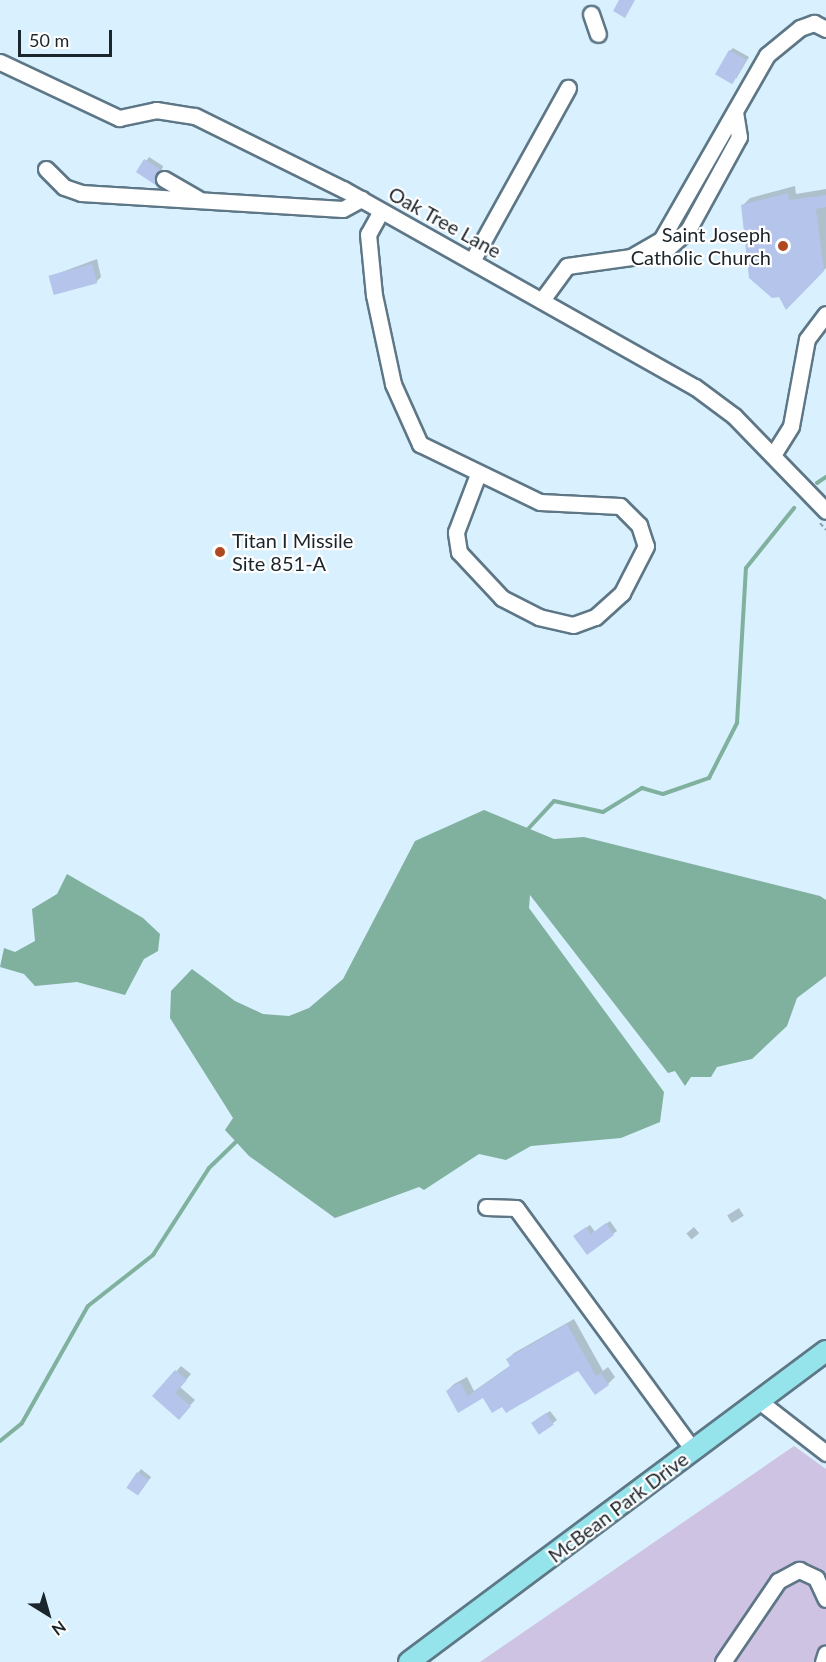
<!DOCTYPE html>
<html>
<head>
<meta charset="utf-8">
<style>
	body { margin:0 }
	#map { position:relative; width:826px; height:1662px; overflow:hidden; background:#d9f0fe; font-family:Lato,sans-serif }
	div>[style] { position:absolute }
	[style*='--x'] { left:calc(var(--x)*1px); top:calc(var(--y)*1px); width:calc(var(--w)*1px); rotate:calc(var(--a)*1deg) }
	.green>* { inset:0; background:#cec3e3 }
	.water>* { inset:0; background:#80b09e }
	.shadow>* { inset:0; background:#0003; transform-origin:0 0 }
	.stream>* { height:4px; margin:-2px; padding:0 2px; transform-origin:2px; border-radius:2px; background:#80b09e }
	.building>* { inset:0; background:#b5c4eb; transform-origin:0 0 }
	.path>* { height:2px; margin-top:-1px; transform-origin:0; background:repeating-linear-gradient(90deg,#8fa1ac 0 4.5px,transparent 0 7.5px) }
	.roads { filter:drop-shadow(2px 0 #5e7787) drop-shadow(-2px 0 #5e7787) drop-shadow(0 2px #5e7787) drop-shadow(0 -2px #5e7787) }
	.minor>* { height:15px; margin:-7.5px; padding:0 7.5px; transform-origin:7.5px; border-radius:7.5px; background:#fff }
	.major>* { height:20px; margin:-10px; padding:0 10px; transform-origin:10px; border-radius:10px; background:#95e4eb }
	.dots>* { width:16px; height:16px; translate:-50% -50%; box-sizing:border-box; border:3px solid #fff; border-radius:50% }
	span { translate:-50% -50%; white-space:nowrap; text-align:center; line-height:1.15; -webkit-text-stroke:4.5px #fff; paint-order:stroke }
	.street-label { font-size:20px; color:#1b252c }
	.poi-label { font-size:20px; color:#1b252c }
	.right { translate:-100% -50%; text-align:right }
	.left { translate:0 -50%; text-align:left }
	.north { position:absolute; left:18px; top:1584px; width:60px; height:60px; -webkit-text-stroke:4px #fff; paint-order:stroke; rotate:143deg; font-size:16px; font-weight:700; line-height:24px; text-align:center; color:#1b252c }
	.north::after { content:''; display:block; margin:auto; width:21px; height:27px; background:#1b252c; clip-path:polygon(50% 0,100% 100%,50% 72%,0 100%) }
	.scale { position:absolute; left:18px; top:30px; width:94px; height:27px; box-sizing:border-box; border:3px solid #1b252c; border-top:0; padding-left:8px; font-size:18px; line-height:21px; white-space:nowrap; color:#1b252c; -webkit-text-stroke:4px #fff; paint-order:stroke }
</style>
</head>
<body>
<div id="map">
	<div class="green">
		<div style="clip-path:polygon(794px 1446px,826px 1469px,826px 1662px,480px 1662px)"></div>
	</div>
	<div class="water">
		<div style="clip-path:polygon(484px 810px,554px 839px,584px 837px,820px 896px,826px 900px,826px 976px,797px 998px,787px 1026px,752px 1059px,717px 1067px,711px 1077px,691px 1077px,685px 1086px,675px 1071px,668px 1073px,530px 895px,529px 908px,664px 1092px,660px 1122px,621px 1138px,531px 1146px,506px 1160px,479px 1154px,424px 1190px,419px 1187px,335px 1218px,249px 1156px,225px 1130px,233px 1118px,170px 1018px,171px 991px,192px 969px,235px 1001px,263px 1014px,289px 1016px,309px 1008px,343px 979px,415px 841px)"></div>
		<div style="clip-path:polygon(67px 874px,143px 918px,160px 934px,158px 951px,144px 959px,125px 995px,77px 982px,35px 986px,24px 974px,0 967px,4px 948px,15px 952px,35px 941px,32px 909px,57px 894px)"></div>
	</div>
	<div class="shadow">
		<div style="clip-path:polygon(733px 48px,749px 57px,736px 79px,730px 51px)"></div>
		<div style="clip-path:polygon(149px 157px,163px 166px,157px 184px,138px 172px)"></div>
		<div style="clip-path:polygon(795px 186px,796px 194px,826px 189px,826px 268px,787px 308px,743px 205px,750px 198px)"></div>
		<div style="clip-path:polygon(97px 259px,101px 277px,96px 282px,51px 276px)"></div>
		<div style="left:739px;top:1208px;width:9px;height:14px;rotate:58deg"></div>
		<div style="clip-path:polygon(610px 1221px,617px 1231px,587px 1253px,579px 1233px,590px 1225px,595px 1232px)"></div>
		<div style="left:694px;top:1227px;width:8px;height:10px;rotate:50deg"></div>
		<div style="clip-path:polygon(574px 1319px,603px 1371px,608px 1367px,615px 1377px,608px 1384px,595px 1393px,579px 1369px,503px 1405px,484px 1396px,459px 1410px,447px 1391px,454px 1384px,467px 1377px,474px 1391px,511px 1365px,508px 1359px,514px 1353px)"></div>
		<div style="clip-path:polygon(181px 1366px,191px 1374px,180px 1387px,195px 1400px,184px 1412px,154px 1396px)"></div>
		<div style="clip-path:polygon(550px 1411px,557px 1420px,540px 1433px,536px 1420px)"></div>
		<div style="clip-path:polygon(141px 1469px,151px 1477px,141px 1491px,138px 1473px)"></div>
	</div>
	<div class="stream">
		<div style="--x:817;--y:483;--w:11;--a:-34"></div>
		<div style="--x:528;--y:829;--w:38;--a:-47"></div>
		<div style="--x:554;--y:801;--w:50;--a:12.7"></div>
		<div style="--x:603;--y:812;--w:46;--a:-31.6"></div>
		<div style="--x:642;--y:788;--w:22;--a:16"></div>
		<div style="--x:663;--y:794;--w:49;--a:-19.2"></div>
		<div style="--x:709;--y:778;--w:62;--a:-63"></div>
		<div style="--x:737;--y:723;--w:155;--a:-86.7"></div>
		<div style="--x:746;--y:568;--w:77;--a:-51.3"></div>
		<div style="--x:0;--y:1441;--w:28;--a:-39"></div>
		<div style="--x:22;--y:1423;--w:134;--a:-60.6"></div>
		<div style="--x:88;--y:1306;--w:83;--a:-38.1"></div>
		<div style="--x:153;--y:1255;--w:103;--a:-57.2"></div>
		<div style="--x:209;--y:1168;--w:37;--a:-44"></div>
	</div>
	<div class="building">
		<div style="clip-path:polygon(619px 0,635px 0,625px 18px,613px 11px)"></div>
		<div style="left:729px;top:50px;width:20px;height:28px;rotate:30deg"></div>
		<div style="clip-path:polygon(144px 159px,161px 170px,154px 178px,157px 186px,136px 172px)"></div>
		<div style="clip-path:polygon(788px 193px,789px 200px,826px 195px,826px 207px,816px 209px,824px 271px,786px 310px,779px 297px,772px 298px,749px 278px,741px 205px)"></div>
		<div style="left:92px;top:264px;width:20px;height:45px;rotate:75deg"></div>
		<div style="clip-path:polygon(606px 1223px,614px 1235px,587px 1255px,573px 1236px,586px 1227px,591px 1234px)"></div>
		<div style="clip-path:polygon(567px 1324px,596px 1376px,601px 1373px,609px 1385px,595px 1395px,578px 1371px,506px 1413px,502px 1407px,492px 1413px,483px 1398px,458px 1413px,446px 1391px,460px 1382px,468px 1396px,510px 1366px,506px 1359px)"></div>
		<div style="clip-path:polygon(175px 1370px,187px 1380px,175px 1393px,191px 1406px,179px 1420px,152px 1396px)"></div>
		<div style="left:546px;top:1413px;width:14px;height:18px;rotate:56deg"></div>
		<div style="left:137px;top:1472px;width:14px;height:19px;rotate:34deg"></div>
	</div>
	<div class="path">
		<div style="--x:820;--y:523;--w:9;--a:49"></div>
	</div>
	<div class="roads">
		<div class="minor">
			<div style="--x:591;--y:14;--w:21;--a:71"></div>
			<div style="--x:0;--y:62;--w:132;--a:25.2"></div>
			<div style="--x:119;--y:118;--w:38;--a:-12"></div>
			<div style="--x:156;--y:110;--w:39;--a:9"></div>
			<div style="--x:195;--y:116;--w:165;--a:26.3"></div>
			<div style="--x:343;--y:189;--w:404;--a:29.4"></div>
			<div style="--x:695;--y:387;--w:49;--a:36.6"></div>
			<div style="--x:734;--y:416;--w:132;--a:45.9"></div>
			<div style="--x:46;--y:169;--w:25;--a:45"></div>
			<div style="--x:64;--y:187;--w:18;--a:19"></div>
			<div style="--x:81;--y:193;--w:262;--a:3.5"></div>
			<div style="--x:343;--y:209;--w:21;--a:-29"></div>
			<div style="--x:164;--y:179;--w:39;--a:30"></div>
			<div style="--x:381;--y:211;--w:26;--a:119"></div>
			<div style="--x:368;--y:234;--w:61;--a:84.4"></div>
			<div style="--x:374;--y:295;--w:91;--a:77.9"></div>
			<div style="--x:393;--y:384;--w:66;--a:65.8"></div>
			<div style="--x:420;--y:444;--w:133;--a:25.8"></div>
			<div style="--x:540;--y:502;--w:80;--a:2.9"></div>
			<div style="--x:620;--y:506;--w:27;--a:45"></div>
			<div style="--x:639;--y:525;--w:22;--a:72"></div>
			<div style="--x:646;--y:546;--w:53;--a:117.1"></div>
			<div style="--x:622;--y:593;--w:36;--a:138"></div>
			<div style="--x:595;--y:617;--w:23;--a:160"></div>
			<div style="--x:573;--y:625;--w:35;--a:-167"></div>
			<div style="--x:539;--y:617;--w:42;--a:-152.8"></div>
			<div style="--x:502;--y:598;--w:63;--a:-133.1"></div>
			<div style="--x:459;--y:552;--w:20;--a:-99"></div>
			<div style="--x:456;--y:532;--w:62;--a:-69.2"></div>
			<div style="--x:646;--y:255;--w:23;--a:-18"></div>
			<div style="--x:668;--y:248;--w:27;--a:-42"></div>
			<div style="--x:688;--y:230;--w:106;--a:-61.3"></div>
			<div style="--x:739;--y:137;--w:26;--a:-99"></div>
			<div style="--x:472;--y:261;--w:198;--a:-61"></div>
			<div style="--x:542;--y:300;--w:42;--a:-53.7"></div>
			<div style="--x:567;--y:266;--w:65;--a:-8"></div>
			<div style="--x:631;--y:257;--w:34;--a:-30"></div>
			<div style="--x:661;--y:240;--w:213;--a:-60.2"></div>
			<div style="--x:767;--y:55;--w:43;--a:-39.3"></div>
			<div style="--x:800;--y:28;--w:15;--a:-20"></div>
			<div style="--x:814;--y:23;--w:13;--a:27"></div>
			<div style="--x:773;--y:455;--w:34;--a:-58"></div>
			<div style="--x:791;--y:426;--w:88;--a:-79.6"></div>
			<div style="--x:807;--y:339;--w:31;--a:-53"></div>
			<div style="--x:486;--y:1207;--w:30;--a:2"></div>
			<div style="--x:516;--y:1208;--w:300;--a:53.8"></div>
			<div style="--x:759;--y:1401;--w:85;--a:37.8"></div>
			<div style="--x:723;--y:1662;--w:98;--a:-55.8"></div>
			<div style="--x:778;--y:1581;--w:24;--a:-28"></div>
			<div style="--x:799;--y:1570;--w:19;--a:25"></div>
			<div style="--x:816;--y:1578;--w:23;--a:65"></div>
			<div style="--x:823;--y:1662;--w:9;--a:-72"></div>
		</div>
		<div class="major">
			<div style="--x:409;--y:1662;--w:520;--a:-36.72"></div>
		</div>
	</div>
	<div class="dots">
		<div style="left:783px;top:246px;background:#b04921"></div>
		<div style="left:220px;top:552px;background:#b04921"></div>
	</div>
	<div class="street-label">
		<span style="left:445px;top:222px;rotate:29deg">Oak Tree Lane</span>
		<span style="left:618px;top:1507px;rotate:-37deg">McBean Park Drive</span>
	</div>
	<div class="poi-label">
		<span class="right" style="left:771px;top:246px">Saint Joseph<br>Catholic Church</span>
		<span class="left" style="left:232px;top:552px">Titan I Missile<br>Site 851-A</span>
	</div>
	<div class="north">N</div>
	<div class="scale">50 m</div>
</div>
</body>
</html>
